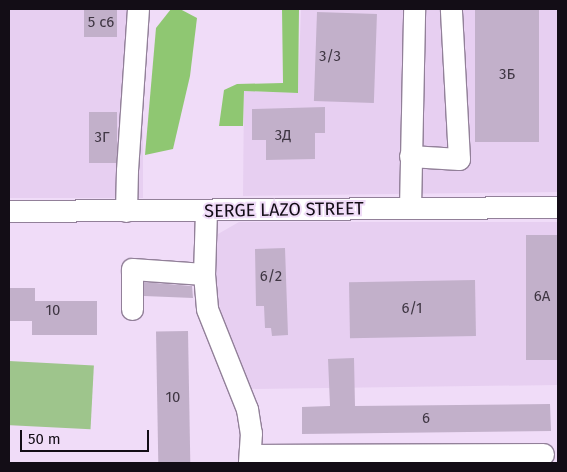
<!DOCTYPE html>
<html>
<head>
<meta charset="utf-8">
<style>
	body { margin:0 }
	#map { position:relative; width:567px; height:472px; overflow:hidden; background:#f0dcf8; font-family:"Fira Sans",sans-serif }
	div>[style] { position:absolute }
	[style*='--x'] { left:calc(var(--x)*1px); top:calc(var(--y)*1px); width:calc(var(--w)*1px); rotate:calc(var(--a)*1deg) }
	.built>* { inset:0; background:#e7cff1; transform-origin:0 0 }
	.green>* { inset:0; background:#9ec58c; transform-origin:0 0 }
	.forest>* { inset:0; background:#8fc772 }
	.building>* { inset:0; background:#c2b0ca; transform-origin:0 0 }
	.roads { filter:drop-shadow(1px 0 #928099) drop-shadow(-1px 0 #928099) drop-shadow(0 1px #928099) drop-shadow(0 -1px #928099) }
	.minor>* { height:21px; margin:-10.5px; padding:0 10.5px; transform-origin:10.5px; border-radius:10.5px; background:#fff }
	span { translate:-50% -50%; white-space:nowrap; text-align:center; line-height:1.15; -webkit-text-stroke:4px #f0dcf8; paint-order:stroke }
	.number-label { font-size:15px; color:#3f3643 }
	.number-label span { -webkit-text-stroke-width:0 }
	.street-label { font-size:18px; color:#130d16 }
	.frame { position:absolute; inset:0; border:10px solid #130d16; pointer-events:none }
	.scale { position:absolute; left:20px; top:430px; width:129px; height:22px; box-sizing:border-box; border:2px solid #130d16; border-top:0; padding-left:6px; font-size:15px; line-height:18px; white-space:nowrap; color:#130d16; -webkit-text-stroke:4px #f0dcf8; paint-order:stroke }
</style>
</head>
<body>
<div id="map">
	<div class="built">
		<div style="left:9px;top:9px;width:134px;height:189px"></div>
		<div style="clip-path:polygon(301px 9px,558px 9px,558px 192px,243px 196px,244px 91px,298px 93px)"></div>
		<div style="clip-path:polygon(239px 222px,558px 222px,558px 385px,246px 389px,215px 308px,211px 274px,218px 234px)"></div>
	</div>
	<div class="green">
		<div style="left:9px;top:361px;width:85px;height:64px;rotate:3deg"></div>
	</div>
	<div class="forest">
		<div style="clip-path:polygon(171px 9px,180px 9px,197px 18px,190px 76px,173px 149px,145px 155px,156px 28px)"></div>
		<div style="clip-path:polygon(282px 9px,299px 9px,298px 93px,244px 91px,243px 126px,219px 126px,224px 90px,237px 84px,283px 83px)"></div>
	</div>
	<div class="building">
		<div style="left:84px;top:9px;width:33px;height:28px"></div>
		<div style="left:475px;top:9px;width:64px;height:133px"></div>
		<div style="left:317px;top:12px;width:60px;height:89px;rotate:2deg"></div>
		<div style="clip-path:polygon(325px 107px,325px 133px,315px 133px,315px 159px,266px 160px,266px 140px,252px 140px,252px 109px)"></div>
		<div style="left:89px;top:112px;width:28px;height:51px"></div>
		<div style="left:526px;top:235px;width:32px;height:125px"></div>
		<div style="clip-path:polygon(285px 248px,288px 335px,272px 336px,271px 328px,265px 328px,264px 306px,256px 306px,255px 249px)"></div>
		<div style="left:475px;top:280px;width:56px;height:126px;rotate:89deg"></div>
		<div style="clip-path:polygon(144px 282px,192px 286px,193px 298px,144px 296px)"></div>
		<div style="clip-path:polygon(9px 288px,35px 288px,35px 301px,97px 301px,97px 335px,32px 335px,32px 321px,9px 321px)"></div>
		<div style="left:188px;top:331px;width:132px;height:32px;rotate:89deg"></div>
		<div style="clip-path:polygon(354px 358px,355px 406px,550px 404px,551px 431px,302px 434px,302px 407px,330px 406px,328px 359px)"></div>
	</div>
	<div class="roads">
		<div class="minor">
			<div style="--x:410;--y:156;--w:49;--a:3.5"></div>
			<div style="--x:459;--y:159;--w:150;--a:-93.1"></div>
			<div style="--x:410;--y:208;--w:199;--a:-88.8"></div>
			<div style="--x:9;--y:211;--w:549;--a:-0.42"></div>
			<div style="--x:126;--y:211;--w:41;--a:-88.6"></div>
			<div style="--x:127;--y:170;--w:161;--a:-86.1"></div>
			<div style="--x:206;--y:211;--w:63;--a:91.8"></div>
			<div style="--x:204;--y:274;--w:35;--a:85"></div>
			<div style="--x:207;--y:309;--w:108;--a:68.2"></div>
			<div style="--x:247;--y:409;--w:24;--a:81"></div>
			<div style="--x:251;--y:433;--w:30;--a:94"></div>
			<div style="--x:132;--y:309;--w:40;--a:-90"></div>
			<div style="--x:132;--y:269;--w:72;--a:4"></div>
			<div style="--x:250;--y:455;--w:293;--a:-0.2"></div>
		</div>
	</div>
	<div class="number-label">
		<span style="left:101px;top:23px">5 с6</span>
		<span style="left:330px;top:57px">3/3</span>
		<span style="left:507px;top:75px">3Б</span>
		<span style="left:283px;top:136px">3Д</span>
		<span style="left:102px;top:138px">3Г</span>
		<span style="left:271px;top:277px">6/2</span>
		<span style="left:542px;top:297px">6А</span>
		<span style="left:412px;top:309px">6/1</span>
		<span style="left:53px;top:311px">10</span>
		<span style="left:173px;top:398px">10</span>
		<span style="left:426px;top:419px">6</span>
	</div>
	<div class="street-label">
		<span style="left:284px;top:210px;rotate:-1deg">SERGE LAZO STREET</span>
	</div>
	<div class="frame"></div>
	<div class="scale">50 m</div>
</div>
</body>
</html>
